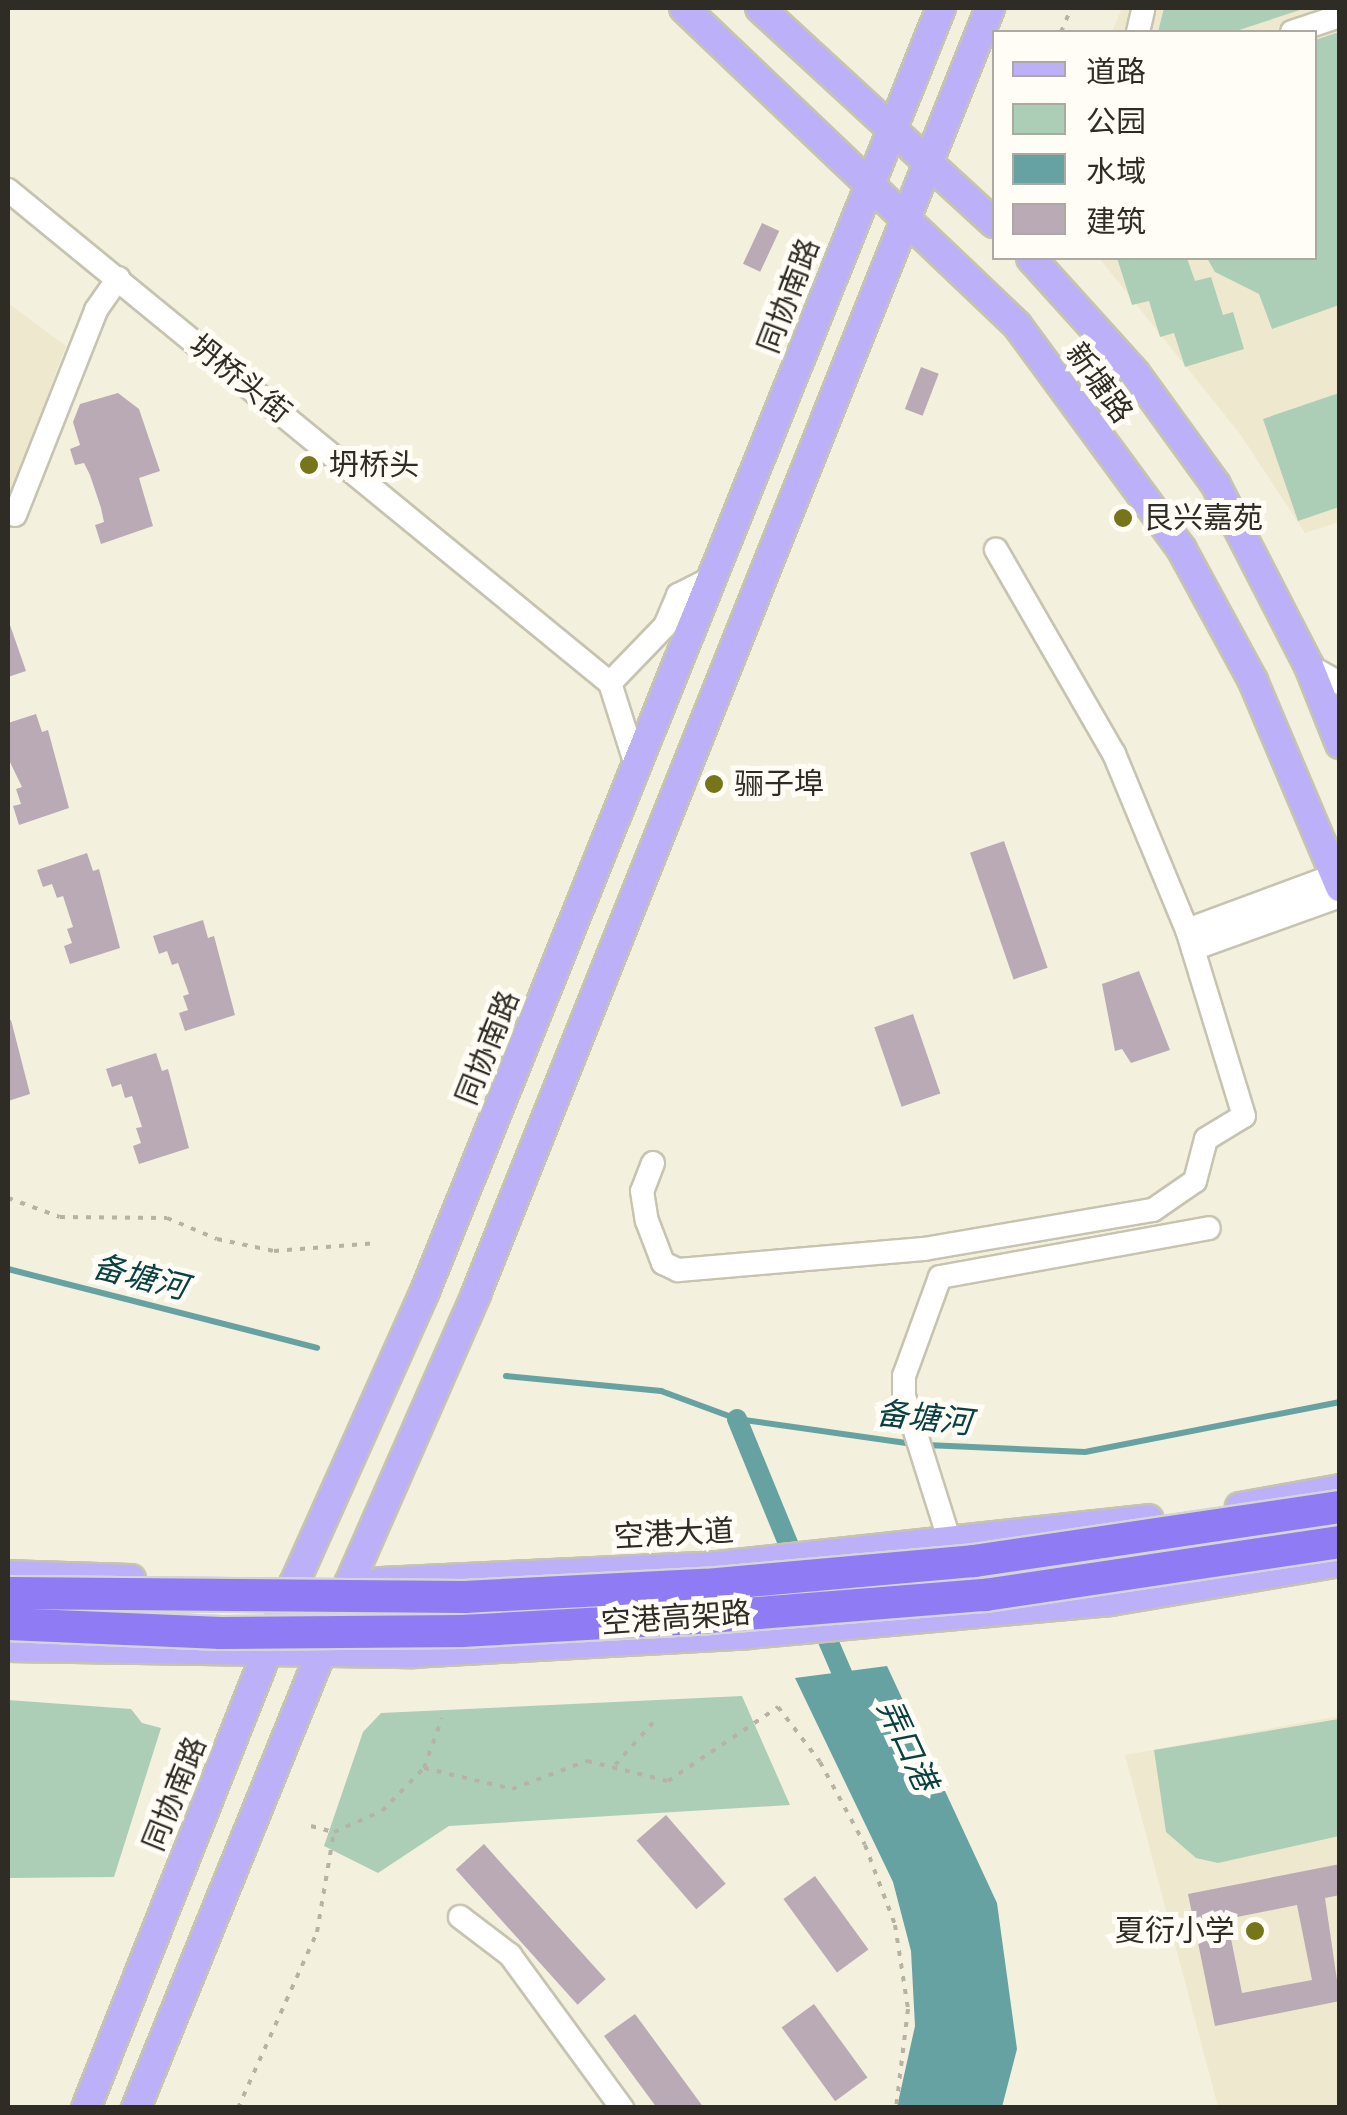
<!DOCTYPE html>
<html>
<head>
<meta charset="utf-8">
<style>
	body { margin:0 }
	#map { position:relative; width:1347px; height:2115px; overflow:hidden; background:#f4f0de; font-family:"Fira Sans","Noto Sans SC",sans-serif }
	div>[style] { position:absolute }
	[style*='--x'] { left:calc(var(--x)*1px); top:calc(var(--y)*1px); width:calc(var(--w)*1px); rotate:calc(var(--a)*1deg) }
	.built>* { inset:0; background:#eee8ce }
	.green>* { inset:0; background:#adceb6 }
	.water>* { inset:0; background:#67a2a2 }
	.stream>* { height:6px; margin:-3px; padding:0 3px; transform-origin:3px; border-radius:3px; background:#67a2a2 }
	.canal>* { height:20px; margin:-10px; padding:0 10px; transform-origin:10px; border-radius:10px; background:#67a2a2 }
	.building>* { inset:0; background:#baaab6; transform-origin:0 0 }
	.path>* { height:4px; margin-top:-2px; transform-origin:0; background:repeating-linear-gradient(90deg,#b6b3a4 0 5px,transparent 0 13px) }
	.roads { filter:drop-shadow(2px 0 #c7c3b1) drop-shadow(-2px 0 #c7c3b1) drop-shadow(0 2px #c7c3b1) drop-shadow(0 -2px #c7c3b1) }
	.minor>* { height:22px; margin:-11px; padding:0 11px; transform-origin:11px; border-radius:11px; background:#fff }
	.major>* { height:28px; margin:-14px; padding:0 14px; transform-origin:14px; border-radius:14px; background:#bcb0f8 }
	.bridges { filter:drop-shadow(2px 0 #d5d5d3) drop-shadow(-2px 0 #d5d5d3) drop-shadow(0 2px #d5d5d3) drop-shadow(0 -2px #d5d5d3) }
	.highway-bridge>* { height:32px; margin:-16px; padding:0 16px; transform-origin:16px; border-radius:16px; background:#8f7bf4 }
	.dots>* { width:28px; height:28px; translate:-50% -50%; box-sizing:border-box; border:5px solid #fffdf6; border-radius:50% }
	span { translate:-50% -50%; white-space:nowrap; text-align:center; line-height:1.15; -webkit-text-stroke:10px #fffdf6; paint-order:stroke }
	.street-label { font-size:30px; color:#2e2c25 }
	.poi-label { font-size:30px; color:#2e2c25 }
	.left { translate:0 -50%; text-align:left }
	.right { translate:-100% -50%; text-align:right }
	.water-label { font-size:32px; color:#084142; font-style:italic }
	.frame { position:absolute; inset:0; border:10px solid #2e2c25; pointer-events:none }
	.legend { position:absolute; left:992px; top:30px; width:325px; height:230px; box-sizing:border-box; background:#fffdf6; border:2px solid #aba9a2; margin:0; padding:12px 18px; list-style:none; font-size:30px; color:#2e2c25 }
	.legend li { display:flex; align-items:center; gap:20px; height:50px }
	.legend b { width:50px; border:2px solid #aba9a2 }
</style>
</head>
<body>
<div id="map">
	<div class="built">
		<div style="clip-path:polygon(1122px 8px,1339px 8px,1339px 522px,1305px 533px,1240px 434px,1099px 258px,1314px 258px,1314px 32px,1112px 32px)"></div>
		<div style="clip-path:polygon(8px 303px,66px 346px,8px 501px)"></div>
		<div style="clip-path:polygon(1339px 1716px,1339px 2107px,1218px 2107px,1125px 1755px)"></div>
	</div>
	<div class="green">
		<div style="clip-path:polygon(1164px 8px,1306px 8px,1233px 32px,1158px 32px)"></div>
		<div style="clip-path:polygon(1339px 32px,1339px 305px,1272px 329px,1259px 294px,1215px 272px,1207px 258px,1314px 258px,1315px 40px)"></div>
		<div style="clip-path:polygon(1117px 258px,1187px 258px,1195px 281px,1211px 277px,1223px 315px,1233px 312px,1244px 349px,1185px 367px,1174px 333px,1160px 337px,1149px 301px,1132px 305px)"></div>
		<div style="clip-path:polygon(1339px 393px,1339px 507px,1298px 521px,1263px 419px)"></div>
		<div style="clip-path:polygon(742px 1696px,790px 1805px,449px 1826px,378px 1873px,324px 1846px,363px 1732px,381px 1713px)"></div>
		<div style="clip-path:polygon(8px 1700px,131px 1709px,142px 1723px,161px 1728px,114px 1877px,8px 1878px)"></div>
		<div style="clip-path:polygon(1339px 1719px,1339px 1836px,1218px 1863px,1196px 1858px,1166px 1832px,1154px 1750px)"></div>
	</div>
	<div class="water">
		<div style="clip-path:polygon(887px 1666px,997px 1903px,1017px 2049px,1002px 2107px,897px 2107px,915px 2026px,911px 1951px,893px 1882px,795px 1678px)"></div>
	</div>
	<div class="stream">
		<div style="--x:8;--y:1269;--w:319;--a:14.3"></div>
		<div style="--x:506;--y:1376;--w:156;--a:5.5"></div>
		<div style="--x:661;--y:1391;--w:81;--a:20.2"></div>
		<div style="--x:737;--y:1419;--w:178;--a:8.1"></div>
		<div style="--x:926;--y:1445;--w:159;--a:2.5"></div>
		<div style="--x:1085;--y:1452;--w:260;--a:-11.1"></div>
	</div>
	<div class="canal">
		<div style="--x:737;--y:1419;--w:163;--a:67.7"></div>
		<div style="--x:817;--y:1615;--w:86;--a:66.7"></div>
	</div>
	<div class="building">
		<div style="left:762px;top:223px;width:19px;height:45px;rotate:25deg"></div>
		<div style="left:921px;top:367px;width:19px;height:45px;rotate:21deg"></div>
		<div style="clip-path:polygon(118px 393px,139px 409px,160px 471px,139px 478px,153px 526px,101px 544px,95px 525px,104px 522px,101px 508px,90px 475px,84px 463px,75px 465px,70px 449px,80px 445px,73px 422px,80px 404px)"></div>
		<div style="clip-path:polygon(10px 625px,26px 671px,8px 677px,8px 626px)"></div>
		<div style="clip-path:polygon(36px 714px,42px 732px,48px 730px,69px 808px,19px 825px,13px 806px,21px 804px,16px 789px,22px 787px,8px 758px,8px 723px)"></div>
		<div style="left:1004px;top:841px;width:134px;height:36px;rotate:71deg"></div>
		<div style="clip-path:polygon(87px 853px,93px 871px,99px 869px,120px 948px,70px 964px,64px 946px,72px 943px,67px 929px,73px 927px,63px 896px,57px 898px,52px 884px,43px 887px,37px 870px)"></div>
		<div style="clip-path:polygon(203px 920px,208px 938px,214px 936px,235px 1015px,185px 1031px,179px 1013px,188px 1010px,183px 996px,189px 994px,178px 963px,172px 965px,167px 951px,159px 954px,153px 936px)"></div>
		<div style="clip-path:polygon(1139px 971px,1170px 1050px,1131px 1063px,1122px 1049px,1115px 1051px,1102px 984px)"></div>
		<div style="left:913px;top:1014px;width:84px;height:41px;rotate:71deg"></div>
		<div style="clip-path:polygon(11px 1020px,30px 1094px,8px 1101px,8px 1021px)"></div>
		<div style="clip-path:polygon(156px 1053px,162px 1071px,168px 1069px,189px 1148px,139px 1164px,133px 1146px,141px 1143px,136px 1128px,142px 1127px,132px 1096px,125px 1098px,121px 1084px,112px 1087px,106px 1069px)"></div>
		<div style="left:666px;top:1815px;width:91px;height:39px;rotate:49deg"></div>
		<div style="left:484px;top:1844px;width:182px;height:38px;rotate:48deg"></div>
		<div style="clip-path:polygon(evenodd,1340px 1864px,1340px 1895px,1325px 1898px,1340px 2001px,1215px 2026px,1188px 1894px,1340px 1864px,1297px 1905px,1312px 1980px,1242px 1993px,1227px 1919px,1297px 1905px)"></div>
		<div style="left:815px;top:1876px;width:91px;height:39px;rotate:54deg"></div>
		<div style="left:814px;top:2004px;width:91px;height:40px;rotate:54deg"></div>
		<div style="clip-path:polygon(635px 2014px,704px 2108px,657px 2108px,604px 2036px)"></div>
	</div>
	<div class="path">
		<div style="--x:1061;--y:32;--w:26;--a:-67"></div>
		<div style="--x:8;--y:1198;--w:55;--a:20.1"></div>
		<div style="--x:60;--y:1217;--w:107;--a:0.5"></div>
		<div style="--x:167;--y:1218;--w:54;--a:22.8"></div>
		<div style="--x:217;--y:1239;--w:58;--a:11.9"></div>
		<div style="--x:274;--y:1251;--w:104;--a:-4.4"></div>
		<div style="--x:615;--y:1765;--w:64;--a:-48.1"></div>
		<div style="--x:424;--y:1768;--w:90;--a:13.4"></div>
		<div style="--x:512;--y:1789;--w:80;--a:-20.5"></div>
		<div style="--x:587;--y:1761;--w:83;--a:13.9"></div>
		<div style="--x:668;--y:1781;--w:133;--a:-33.9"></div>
		<div style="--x:778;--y:1707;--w:69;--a:52.6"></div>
		<div style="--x:820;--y:1762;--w:94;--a:61.5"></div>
		<div style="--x:865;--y:1845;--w:85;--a:69.4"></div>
		<div style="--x:895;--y:1925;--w:85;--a:81.2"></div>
		<div style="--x:908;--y:2009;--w:100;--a:96.9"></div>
		<div style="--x:311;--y:1826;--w:24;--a:15"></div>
		<div style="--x:334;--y:1832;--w:52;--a:-23.6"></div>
		<div style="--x:382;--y:1811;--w:60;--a:-45.7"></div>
		<div style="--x:424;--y:1768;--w:53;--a:-70.2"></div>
		<div style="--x:238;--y:2108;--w:193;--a:-65.8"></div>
		<div style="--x:317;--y:1932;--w:101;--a:-80.4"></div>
	</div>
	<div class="roads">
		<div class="minor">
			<div style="--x:1138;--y:32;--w:23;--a:-77"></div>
			<div style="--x:1292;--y:32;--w:51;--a:-18.4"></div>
			<div style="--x:8;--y:190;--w:778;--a:39.32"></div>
			<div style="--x:610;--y:683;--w:89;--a:72.4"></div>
			<div style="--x:15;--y:515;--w:220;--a:-68.4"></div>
			<div style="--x:96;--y:310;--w:39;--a:-55"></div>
			<div style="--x:1309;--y:666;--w:35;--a:29"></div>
			<div style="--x:610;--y:683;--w:79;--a:-46"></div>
			<div style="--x:665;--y:626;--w:34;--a:-67"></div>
			<div style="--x:678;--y:595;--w:40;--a:-26.6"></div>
			<div style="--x:1187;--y:930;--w:159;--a:-20.3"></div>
			<div style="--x:1193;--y:949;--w:156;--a:-19.8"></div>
			<div style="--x:653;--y:1163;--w:30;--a:111"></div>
			<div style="--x:642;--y:1191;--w:30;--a:81"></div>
			<div style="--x:647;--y:1221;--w:45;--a:69.1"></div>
			<div style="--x:663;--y:1263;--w:17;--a:25"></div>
			<div style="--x:678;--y:1270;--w:247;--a:-4.9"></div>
			<div style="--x:924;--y:1249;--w:232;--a:-9.7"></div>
			<div style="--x:1153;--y:1210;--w:51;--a:-34.6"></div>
			<div style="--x:1195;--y:1181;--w:43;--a:-75.3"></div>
			<div style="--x:1206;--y:1139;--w:44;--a:-31.2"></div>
			<div style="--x:1244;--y:1116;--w:195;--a:-107"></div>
			<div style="--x:1187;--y:930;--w:191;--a:-112.5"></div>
			<div style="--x:1114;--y:754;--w:236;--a:-120"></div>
			<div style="--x:950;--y:1542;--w:153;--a:-107.5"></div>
			<div style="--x:904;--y:1396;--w:20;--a:-90"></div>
			<div style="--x:904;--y:1376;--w:105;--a:-70"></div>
			<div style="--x:940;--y:1277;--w:273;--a:-10.3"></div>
			<div style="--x:460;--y:1917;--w:63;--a:37.2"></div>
			<div style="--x:510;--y:1955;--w:190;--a:53.8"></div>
		</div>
		<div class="major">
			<div style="--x:684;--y:8;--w:460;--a:43.6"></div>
			<div style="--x:1017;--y:325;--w:279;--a:53.7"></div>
			<div style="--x:1182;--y:550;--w:149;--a:61.5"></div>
			<div style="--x:1253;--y:681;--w:224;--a:67.1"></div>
			<div style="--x:760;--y:8;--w:318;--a:42.6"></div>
			<div style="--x:1031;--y:258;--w:155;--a:47.9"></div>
			<div style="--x:1135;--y:373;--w:138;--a:54.1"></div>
			<div style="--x:1216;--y:485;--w:203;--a:62.8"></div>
			<div style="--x:1309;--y:666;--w:84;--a:68.3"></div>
			<div style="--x:1240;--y:1507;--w:102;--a:-10.2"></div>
			<div style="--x:8;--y:1575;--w:123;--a:1.9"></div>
			<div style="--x:379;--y:1582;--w:339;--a:-2.7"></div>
			<div style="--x:718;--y:1566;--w:433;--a:-6.2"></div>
			<div style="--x:8;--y:1647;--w:404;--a:0.9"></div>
			<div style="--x:412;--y:1653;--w:337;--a:-3.2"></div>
			<div style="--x:748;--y:1634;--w:364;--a:-5.2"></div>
			<div style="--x:1110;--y:1601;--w:233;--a:-9.6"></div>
			<div style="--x:86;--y:2108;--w:564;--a:-68.35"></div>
			<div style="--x:294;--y:1584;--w:321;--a:-65.9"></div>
			<div style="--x:425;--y:1291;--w:1383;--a:-68.09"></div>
			<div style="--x:136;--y:2108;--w:566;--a:-67.88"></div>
			<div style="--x:349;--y:1584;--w:317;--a:-66.3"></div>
			<div style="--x:476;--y:1294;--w:1385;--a:-68.21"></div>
		</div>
	</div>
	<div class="bridges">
		<div class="highway-bridge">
			<div style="--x:8;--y:1593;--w:456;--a:0.5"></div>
			<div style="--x:464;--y:1597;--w:241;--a:-2.9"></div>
			<div style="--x:705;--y:1585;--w:270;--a:-5.1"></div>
			<div style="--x:974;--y:1561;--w:370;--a:-8.4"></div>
			<div style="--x:8;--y:1624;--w:213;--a:2.4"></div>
			<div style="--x:221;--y:1633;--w:241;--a:-0.5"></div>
			<div style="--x:462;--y:1631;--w:247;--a:-3.2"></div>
			<div style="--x:709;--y:1617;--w:277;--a:-4.6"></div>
			<div style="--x:985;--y:1595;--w:359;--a:-8.5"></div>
		</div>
	</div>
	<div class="dots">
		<div style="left:309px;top:465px;background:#76751a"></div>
		<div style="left:1123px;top:518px;background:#76751a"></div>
		<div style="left:714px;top:784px;background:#76751a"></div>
		<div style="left:1255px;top:1931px;background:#76751a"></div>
	</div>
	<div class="street-label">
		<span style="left:789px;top:296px;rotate:-69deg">同协南路</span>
		<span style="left:240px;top:379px;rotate:39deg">坍桥头街</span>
		<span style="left:1099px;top:383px;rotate:54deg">新塘路</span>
		<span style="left:488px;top:1048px;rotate:-68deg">同协南路</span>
		<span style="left:674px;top:1534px;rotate:-3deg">空港大道</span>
		<span style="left:676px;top:1618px;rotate:-4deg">空港高架路</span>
		<span style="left:175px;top:1794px;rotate:-68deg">同协南路</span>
	</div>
	<div class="poi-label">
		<span class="left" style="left:329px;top:465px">坍桥头</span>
		<span class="left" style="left:1143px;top:518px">艮兴嘉苑</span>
		<span class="left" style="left:734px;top:784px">骊子埠</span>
		<span class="right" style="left:1235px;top:1931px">夏衍小学</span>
	</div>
	<div class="water-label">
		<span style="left:140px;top:1277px;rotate:14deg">备塘河</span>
		<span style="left:924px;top:1418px;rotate:6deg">备塘河</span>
		<span style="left:907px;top:1745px;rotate:65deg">弄口港</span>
	</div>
	<div class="frame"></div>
	<ul class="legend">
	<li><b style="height:12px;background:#bcb0f8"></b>道路</li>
	<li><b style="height:28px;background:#adceb6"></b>公园</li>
	<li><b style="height:28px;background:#67a2a2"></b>水域</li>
	<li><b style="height:28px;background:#baaab6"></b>建筑</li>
	</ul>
</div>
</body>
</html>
